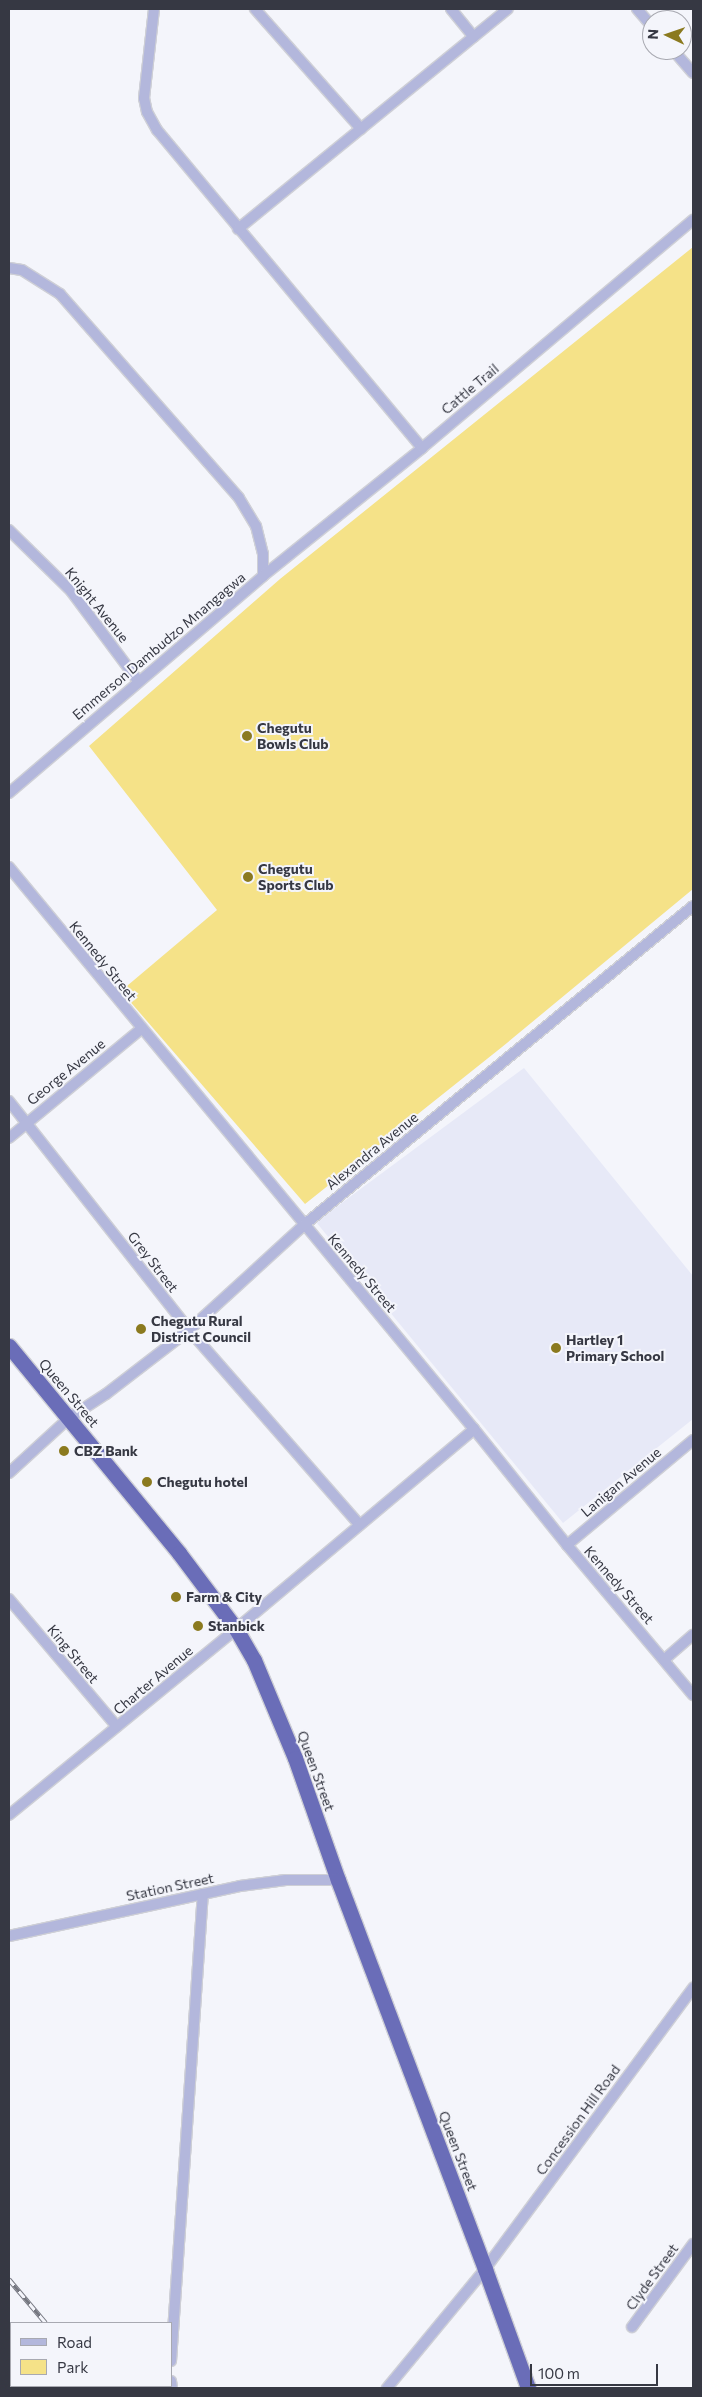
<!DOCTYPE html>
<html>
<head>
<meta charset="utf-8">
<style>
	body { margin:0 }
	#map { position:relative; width:702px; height:2397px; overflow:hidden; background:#f4f5fb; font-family:Commissioner,sans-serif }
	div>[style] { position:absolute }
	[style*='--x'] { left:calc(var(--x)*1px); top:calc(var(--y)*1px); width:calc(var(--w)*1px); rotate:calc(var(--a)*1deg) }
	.built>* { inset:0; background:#e7e9f7 }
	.green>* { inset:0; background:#f5e288 }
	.roads { filter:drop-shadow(1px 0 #cecfd6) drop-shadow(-1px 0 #cecfd6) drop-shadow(0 1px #cecfd6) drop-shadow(0 -1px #cecfd6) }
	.street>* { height:10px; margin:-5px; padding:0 5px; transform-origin:5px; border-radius:5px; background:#b3b7dc }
	.highway>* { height:15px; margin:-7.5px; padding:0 7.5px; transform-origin:7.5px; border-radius:7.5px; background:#6a6db8 }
	.rail>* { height:4.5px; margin-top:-2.25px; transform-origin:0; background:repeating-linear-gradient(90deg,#f4f5fb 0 8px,#757780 0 16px); box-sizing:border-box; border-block:1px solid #757780 }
	.dots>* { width:14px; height:14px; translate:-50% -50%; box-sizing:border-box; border:2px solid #f4f5fb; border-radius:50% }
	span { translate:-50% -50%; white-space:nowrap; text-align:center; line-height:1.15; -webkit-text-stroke:4px #f4f5fb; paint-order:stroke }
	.street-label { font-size:14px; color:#363843 }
	.poi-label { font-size:14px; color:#363843; font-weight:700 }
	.left { translate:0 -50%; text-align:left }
	.frame { position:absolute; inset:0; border:10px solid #363843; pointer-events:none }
	.legend { position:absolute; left:10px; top:2322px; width:162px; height:65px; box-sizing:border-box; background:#f4f5fb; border:1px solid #a8a9b1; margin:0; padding:6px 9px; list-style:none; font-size:15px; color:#363843 }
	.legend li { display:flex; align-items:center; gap:10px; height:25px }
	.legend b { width:25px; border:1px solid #a8a9b1 }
	.north { position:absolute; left:642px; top:10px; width:50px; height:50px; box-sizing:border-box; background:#f4f5fb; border:1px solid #a8a9b1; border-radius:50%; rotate:273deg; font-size:14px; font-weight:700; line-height:20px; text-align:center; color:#363843 }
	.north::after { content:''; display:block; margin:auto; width:18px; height:22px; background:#8b7a1f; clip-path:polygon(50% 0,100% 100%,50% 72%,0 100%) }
	.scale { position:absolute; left:530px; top:2364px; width:128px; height:22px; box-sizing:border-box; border:2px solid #363843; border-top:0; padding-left:6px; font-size:15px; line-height:18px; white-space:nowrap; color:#363843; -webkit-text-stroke:4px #f4f5fb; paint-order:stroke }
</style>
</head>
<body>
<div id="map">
	<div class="built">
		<div style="clip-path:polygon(524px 1068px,693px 1276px,693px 1419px,563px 1523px,316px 1222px)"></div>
	</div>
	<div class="green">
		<div style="clip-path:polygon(693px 247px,693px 889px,502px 1047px,305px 1204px,121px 991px,217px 910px,89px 746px,280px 579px)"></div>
	</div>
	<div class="roads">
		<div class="street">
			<div style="--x:154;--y:9;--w:90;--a:96.4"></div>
			<div style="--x:144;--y:98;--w:14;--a:78"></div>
			<div style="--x:147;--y:112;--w:21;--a:61"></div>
			<div style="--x:157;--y:130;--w:414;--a:50.2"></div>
			<div style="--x:255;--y:9;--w:160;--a:48.5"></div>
			<div style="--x:451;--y:9;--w:36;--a:51"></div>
			<div style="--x:637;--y:9;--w:23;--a:49"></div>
			<div style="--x:673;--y:50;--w:30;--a:49"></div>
			<div style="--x:238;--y:229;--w:348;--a:-39.2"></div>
			<div style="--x:9;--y:268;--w:13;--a:9"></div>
			<div style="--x:22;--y:270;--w:45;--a:32.3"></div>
			<div style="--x:60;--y:294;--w:271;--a:48.7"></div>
			<div style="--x:239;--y:498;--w:33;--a:59"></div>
			<div style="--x:256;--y:526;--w:29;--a:76"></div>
			<div style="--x:263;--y:554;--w:22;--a:90"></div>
			<div style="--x:9;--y:530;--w:87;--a:44.5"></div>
			<div style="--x:71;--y:591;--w:112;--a:53.3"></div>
			<div style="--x:9;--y:793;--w:334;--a:-40.5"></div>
			<div style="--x:263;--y:576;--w:204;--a:-38.8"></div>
			<div style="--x:422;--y:448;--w:354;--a:-40.1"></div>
			<div style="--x:9;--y:867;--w:729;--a:50.4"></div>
			<div style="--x:474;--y:1429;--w:149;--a:51.3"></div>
			<div style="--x:567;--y:1545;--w:196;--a:50"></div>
			<div style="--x:9;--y:1101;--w:291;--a:51.8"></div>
			<div style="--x:189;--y:1330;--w:259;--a:48.8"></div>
			<div style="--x:9;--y:1138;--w:171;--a:-39.5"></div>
			<div style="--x:9;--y:1473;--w:81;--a:-42.5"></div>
			<div style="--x:69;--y:1418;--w:44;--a:-33"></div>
			<div style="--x:106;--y:1394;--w:105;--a:-37.6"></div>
			<div style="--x:189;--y:1330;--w:156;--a:-42.4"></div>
			<div style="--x:304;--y:1225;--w:503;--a:-39.35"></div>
			<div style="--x:567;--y:1545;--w:164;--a:-39.8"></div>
			<div style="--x:9;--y:1599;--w:167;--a:49.8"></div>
			<div style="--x:665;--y:1659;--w:37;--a:-41"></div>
			<div style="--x:9;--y:1815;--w:293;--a:-39.3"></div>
			<div style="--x:236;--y:1629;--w:311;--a:-40"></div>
			<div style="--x:9;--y:1936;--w:236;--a:-12.2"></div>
			<div style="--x:240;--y:1886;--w:46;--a:-7.4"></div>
			<div style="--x:286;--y:1880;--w:52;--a:0"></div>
			<div style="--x:632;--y:2327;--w:103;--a:-53.7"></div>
			<div style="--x:171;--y:2361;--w:468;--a:-86.1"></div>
			<div style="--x:171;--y:2381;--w:7;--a:82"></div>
			<div style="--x:387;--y:2388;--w:154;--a:-50.5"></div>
			<div style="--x:485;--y:2269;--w:350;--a:-53.5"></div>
		</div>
		<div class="highway">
			<div style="--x:9;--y:1346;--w:268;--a:50.6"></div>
			<div style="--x:179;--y:1553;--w:95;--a:53.1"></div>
			<div style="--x:236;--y:1629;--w:36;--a:60"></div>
			<div style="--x:254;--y:1660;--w:106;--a:67.3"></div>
			<div style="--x:295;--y:1758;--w:129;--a:70.6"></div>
			<div style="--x:338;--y:1880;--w:416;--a:69.3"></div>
			<div style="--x:485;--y:2269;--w:127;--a:70.1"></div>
		</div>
	</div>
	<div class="rail">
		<div style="--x:9;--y:2279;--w:57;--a:49.9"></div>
		<div style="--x:97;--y:2386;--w:3;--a:45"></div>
	</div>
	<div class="dots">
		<div style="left:247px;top:736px;background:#8b7a1f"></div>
		<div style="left:248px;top:877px;background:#8b7a1f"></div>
		<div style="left:141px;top:1329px;background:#8b7a1f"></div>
		<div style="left:556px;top:1348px;background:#8b7a1f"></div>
		<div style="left:64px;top:1451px;background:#8b7a1f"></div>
		<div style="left:147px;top:1482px;background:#8b7a1f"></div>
		<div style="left:176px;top:1597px;background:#8b7a1f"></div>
		<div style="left:198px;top:1626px;background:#8b7a1f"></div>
	</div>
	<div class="street-label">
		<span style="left:470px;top:389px;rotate:-40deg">Cattle Trail</span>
		<span style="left:97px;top:605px;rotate:51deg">Knight Avenue</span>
		<span style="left:159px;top:646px;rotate:-40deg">Emmerson Dambudzo Mnangagwa</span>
		<span style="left:103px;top:961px;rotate:51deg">Kennedy Street</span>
		<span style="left:66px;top:1072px;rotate:-39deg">George Avenue</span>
		<span style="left:372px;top:1151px;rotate:-39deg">Alexandra Avenue</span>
		<span style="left:153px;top:1262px;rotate:52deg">Grey Street</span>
		<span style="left:362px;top:1273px;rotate:50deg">Kennedy Street</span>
		<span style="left:69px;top:1393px;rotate:50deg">Queen Street</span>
		<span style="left:621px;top:1482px;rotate:-40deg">Lanigan Avenue</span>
		<span style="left:619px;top:1585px;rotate:49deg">Kennedy Street</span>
		<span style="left:73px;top:1654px;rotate:50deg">King Street</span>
		<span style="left:153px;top:1680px;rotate:-40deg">Charter Avenue</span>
		<span style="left:316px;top:1771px;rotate:70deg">Queen Street</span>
		<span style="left:170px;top:1887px;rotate:-12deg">Station Street</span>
		<span style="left:578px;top:2120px;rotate:-54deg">Concession Hill Road</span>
		<span style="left:458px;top:2151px;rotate:69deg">Queen Street</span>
		<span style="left:652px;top:2277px;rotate:-54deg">Clyde Street</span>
	</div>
	<div class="poi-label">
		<span class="left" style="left:257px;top:736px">Chegutu<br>Bowls Club</span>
		<span class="left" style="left:258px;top:877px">Chegutu<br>Sports Club</span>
		<span class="left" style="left:151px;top:1329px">Chegutu Rural<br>District Council</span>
		<span class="left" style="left:566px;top:1348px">Hartley 1<br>Primary School</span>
		<span class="left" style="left:74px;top:1451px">CBZ Bank</span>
		<span class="left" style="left:157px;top:1482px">Chegutu hotel</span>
		<span class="left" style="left:186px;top:1597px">Farm &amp; City</span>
		<span class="left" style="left:208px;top:1626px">Stanbick</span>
	</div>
	<div class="frame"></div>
	<ul class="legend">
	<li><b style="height:6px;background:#b3b7dc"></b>Road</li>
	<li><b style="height:14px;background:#f5e288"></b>Park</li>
	</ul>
	<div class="north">N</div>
	<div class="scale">100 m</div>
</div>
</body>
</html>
